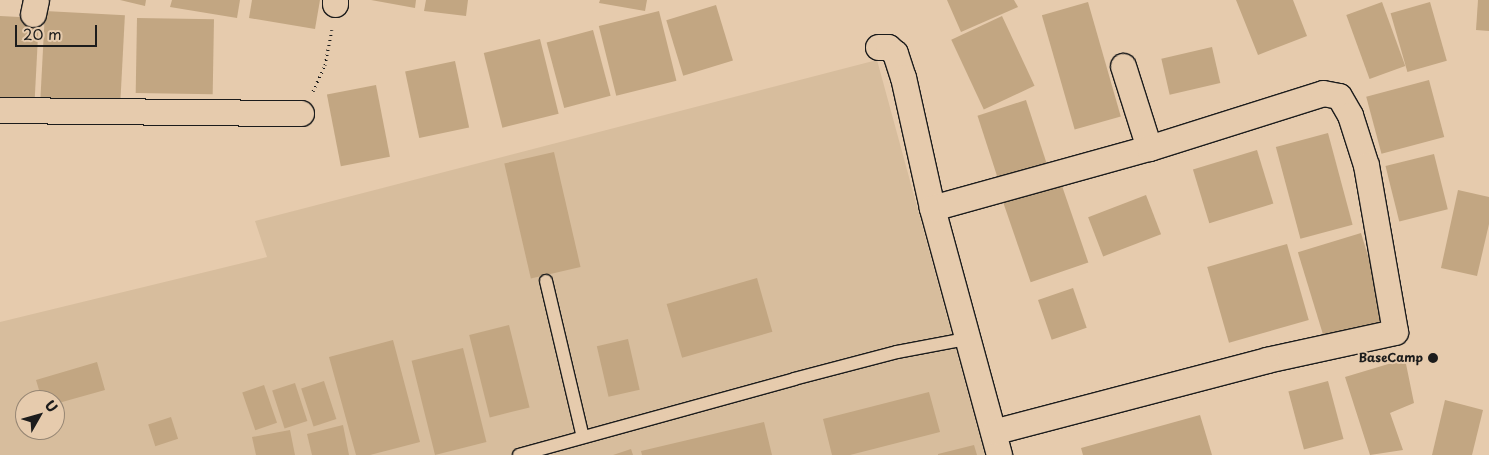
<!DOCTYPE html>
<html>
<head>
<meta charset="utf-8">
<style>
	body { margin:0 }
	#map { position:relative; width:1489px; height:455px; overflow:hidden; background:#e6cbad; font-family:"Playpen Sans",sans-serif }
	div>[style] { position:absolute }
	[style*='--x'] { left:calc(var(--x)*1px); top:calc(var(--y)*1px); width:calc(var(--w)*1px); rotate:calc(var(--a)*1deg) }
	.built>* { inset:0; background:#d7bd9d }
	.building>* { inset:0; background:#c2a682; transform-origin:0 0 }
	.path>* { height:3px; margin-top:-1.5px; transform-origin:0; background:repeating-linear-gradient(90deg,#1c1c1c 0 1px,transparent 0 5px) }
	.roads { filter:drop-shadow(1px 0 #1c1c1c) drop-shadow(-1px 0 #1c1c1c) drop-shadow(0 1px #1c1c1c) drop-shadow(0 -1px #1c1c1c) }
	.lane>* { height:12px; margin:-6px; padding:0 6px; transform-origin:6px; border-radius:6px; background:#e6cbad }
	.street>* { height:25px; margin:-12.5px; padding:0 12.5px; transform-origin:12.5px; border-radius:12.5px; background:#e6cbad }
	.dots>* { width:14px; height:14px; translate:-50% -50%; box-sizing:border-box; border:2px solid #e6cbad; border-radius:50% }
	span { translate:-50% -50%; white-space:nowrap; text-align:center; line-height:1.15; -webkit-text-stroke:4px #e6cbad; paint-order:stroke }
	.poi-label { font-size:12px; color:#1c1c1c; font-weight:700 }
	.right { translate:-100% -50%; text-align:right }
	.north { position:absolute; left:15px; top:390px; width:50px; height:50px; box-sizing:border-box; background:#e6cbad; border:1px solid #958573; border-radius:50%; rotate:52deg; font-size:14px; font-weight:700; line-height:20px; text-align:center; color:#1c1c1c }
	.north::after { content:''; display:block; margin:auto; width:18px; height:22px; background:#1c1c1c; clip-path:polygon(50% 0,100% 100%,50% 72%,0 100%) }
	.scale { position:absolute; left:15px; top:25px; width:82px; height:22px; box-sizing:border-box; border:2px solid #1c1c1c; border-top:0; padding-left:6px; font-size:15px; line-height:18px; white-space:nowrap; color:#1c1c1c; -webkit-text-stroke:4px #e6cbad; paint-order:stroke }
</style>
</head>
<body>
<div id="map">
	<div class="built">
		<div style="clip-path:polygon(evenodd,877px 60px,985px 455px,0 455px,0 322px,267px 257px,255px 221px,877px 60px,25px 400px,55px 400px,55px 430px,25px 430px,25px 400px)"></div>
	</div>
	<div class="building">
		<div style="clip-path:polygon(120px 0,146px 0,145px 6px)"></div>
		<div style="clip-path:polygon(172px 0,240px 0,237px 18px,170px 7px)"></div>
		<div style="clip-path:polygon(252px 0,320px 0,315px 29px,249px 18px)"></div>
		<div style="clip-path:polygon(371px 0,416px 0,415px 8px)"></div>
		<div style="clip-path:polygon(426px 0,468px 0,466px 16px,424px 11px)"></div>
		<div style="clip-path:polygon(600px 0,647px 0,645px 11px,599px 3px)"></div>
		<div style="clip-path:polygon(947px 0,1014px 0,1018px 7px,961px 32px)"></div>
		<div style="clip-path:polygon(1236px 0,1293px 0,1307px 36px,1258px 55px)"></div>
		<div style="clip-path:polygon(1478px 0,1489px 0,1489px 31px,1476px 30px)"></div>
		<div style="left:1088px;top:2px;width:119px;height:48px;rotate:74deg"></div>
		<div style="left:1382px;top:2px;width:68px;height:38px;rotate:70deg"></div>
		<div style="left:1430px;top:2px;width:61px;height:41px;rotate:74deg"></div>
		<div style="left:716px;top:5px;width:58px;height:52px;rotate:73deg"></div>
		<div style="left:45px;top:11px;width:80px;height:90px;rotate:3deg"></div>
		<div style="left:659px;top:11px;width:72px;height:62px;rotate:76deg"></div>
		<div style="left:0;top:16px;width:39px;height:85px;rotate:3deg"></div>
		<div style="left:1002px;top:16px;width:77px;height:56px;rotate:65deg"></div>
		<div style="left:137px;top:18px;width:77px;height:75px;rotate:1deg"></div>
		<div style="left:593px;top:30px;width:68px;height:48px;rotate:75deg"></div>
		<div style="left:540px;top:39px;width:77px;height:58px;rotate:76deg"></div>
		<div style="left:1212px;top:47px;width:37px;height:52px;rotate:77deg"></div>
		<div style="left:455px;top:61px;width:68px;height:51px;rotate:78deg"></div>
		<div style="left:1429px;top:80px;width:59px;height:65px;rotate:75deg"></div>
		<div style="left:376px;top:85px;width:73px;height:50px;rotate:79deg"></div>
		<div style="left:1026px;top:100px;width:69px;height:51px;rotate:72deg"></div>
		<div style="left:1328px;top:133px;width:95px;height:54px;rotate:75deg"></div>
		<div style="left:1257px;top:150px;width:56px;height:67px;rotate:73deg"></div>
		<div style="left:554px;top:152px;width:118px;height:51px;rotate:77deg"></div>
		<div style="left:1434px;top:154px;width:57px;height:50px;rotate:76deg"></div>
		<div style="left:1061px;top:183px;width:84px;height:61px;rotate:71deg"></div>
		<div style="clip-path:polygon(1458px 190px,1489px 197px,1489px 224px,1477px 276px,1441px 268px)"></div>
		<div style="left:1146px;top:195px;width:42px;height:62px;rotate:69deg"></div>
		<div style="left:1361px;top:233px;width:94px;height:66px;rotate:73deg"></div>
		<div style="left:1287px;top:244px;width:79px;height:83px;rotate:74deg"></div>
		<div style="left:757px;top:278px;width:56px;height:94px;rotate:74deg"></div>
		<div style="left:1073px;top:288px;width:42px;height:37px;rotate:71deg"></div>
		<div style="left:509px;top:325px;width:85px;height:41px;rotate:76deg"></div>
		<div style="left:628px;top:339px;width:52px;height:32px;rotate:77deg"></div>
		<div style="clip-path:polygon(393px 340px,420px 442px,370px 455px,356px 455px,329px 357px)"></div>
		<div style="left:463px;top:348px;width:97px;height:53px;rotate:76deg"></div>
		<div style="clip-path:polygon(1405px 359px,1414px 403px,1390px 413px,1403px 450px,1370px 455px,1345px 377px)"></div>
		<div style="clip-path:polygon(97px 362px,105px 390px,55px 404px,55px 400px,42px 400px,36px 380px)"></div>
		<div style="left:324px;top:381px;width:40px;height:24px;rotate:72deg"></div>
		<div style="left:1328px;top:381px;width:60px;height:41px;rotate:75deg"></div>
		<div style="left:295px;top:383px;width:40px;height:24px;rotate:72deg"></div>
		<div style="left:264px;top:385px;width:40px;height:23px;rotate:71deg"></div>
		<div style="clip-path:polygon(929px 392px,940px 432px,850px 455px,832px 455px,823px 419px)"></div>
		<div style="clip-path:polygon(1445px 400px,1483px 410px,1472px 455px,1432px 455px)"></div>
		<div style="clip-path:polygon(1200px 415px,1212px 455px,1083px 455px,1081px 448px)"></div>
		<div style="left:171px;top:417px;width:23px;height:24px;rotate:72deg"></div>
		<div style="clip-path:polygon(764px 422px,772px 455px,642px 455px,641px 451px)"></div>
		<div style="clip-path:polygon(343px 425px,349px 455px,312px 455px,307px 434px)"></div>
		<div style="clip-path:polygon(290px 430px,295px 455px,256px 455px,252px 437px)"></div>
		<div style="clip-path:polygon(974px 445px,977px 455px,938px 455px,938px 454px)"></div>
		<div style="clip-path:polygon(631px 449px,633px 455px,613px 455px)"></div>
	</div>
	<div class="path">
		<div style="--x:313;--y:91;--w:29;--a:-65"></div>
		<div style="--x:325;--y:65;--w:36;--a:-79"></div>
	</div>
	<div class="roads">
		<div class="lane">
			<div style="--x:546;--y:281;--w:160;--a:76.7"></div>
			<div style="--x:519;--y:455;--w:285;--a:-15.4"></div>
			<div style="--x:794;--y:379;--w:106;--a:-14.7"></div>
			<div style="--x:897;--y:352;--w:70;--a:-10.7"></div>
		</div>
		<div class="street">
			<div style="--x:335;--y:4;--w:4;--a:-90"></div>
			<div style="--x:33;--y:14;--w:14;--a:-78"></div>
			<div style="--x:878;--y:47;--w:10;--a:0"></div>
			<div style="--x:888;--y:47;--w:9;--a:41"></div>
			<div style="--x:895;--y:53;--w:25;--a:72"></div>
			<div style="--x:903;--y:77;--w:134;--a:77.5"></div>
			<div style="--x:932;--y:208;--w:256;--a:74.8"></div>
			<div style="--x:1123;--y:66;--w:86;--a:72.4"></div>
			<div style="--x:0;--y:110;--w:301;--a:0.6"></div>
			<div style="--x:932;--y:208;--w:225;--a:-15.5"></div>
			<div style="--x:1149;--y:148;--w:182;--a:-17.5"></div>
			<div style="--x:1323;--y:93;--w:16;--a:11"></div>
			<div style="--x:1339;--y:96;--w:22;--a:60"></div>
			<div style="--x:1350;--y:115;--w:52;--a:72.3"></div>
			<div style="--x:1366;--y:165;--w:169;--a:80.1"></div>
			<div style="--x:1395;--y:332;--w:131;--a:167.7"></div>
			<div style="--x:1267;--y:360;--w:283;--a:165.3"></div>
		</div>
	</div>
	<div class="dots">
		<div style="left:1433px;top:358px;background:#1c1c1c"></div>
	</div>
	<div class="poi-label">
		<span class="right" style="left:1423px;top:358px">BaseCamp</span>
	</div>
	<div class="north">U</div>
	<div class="scale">20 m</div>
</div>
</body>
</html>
